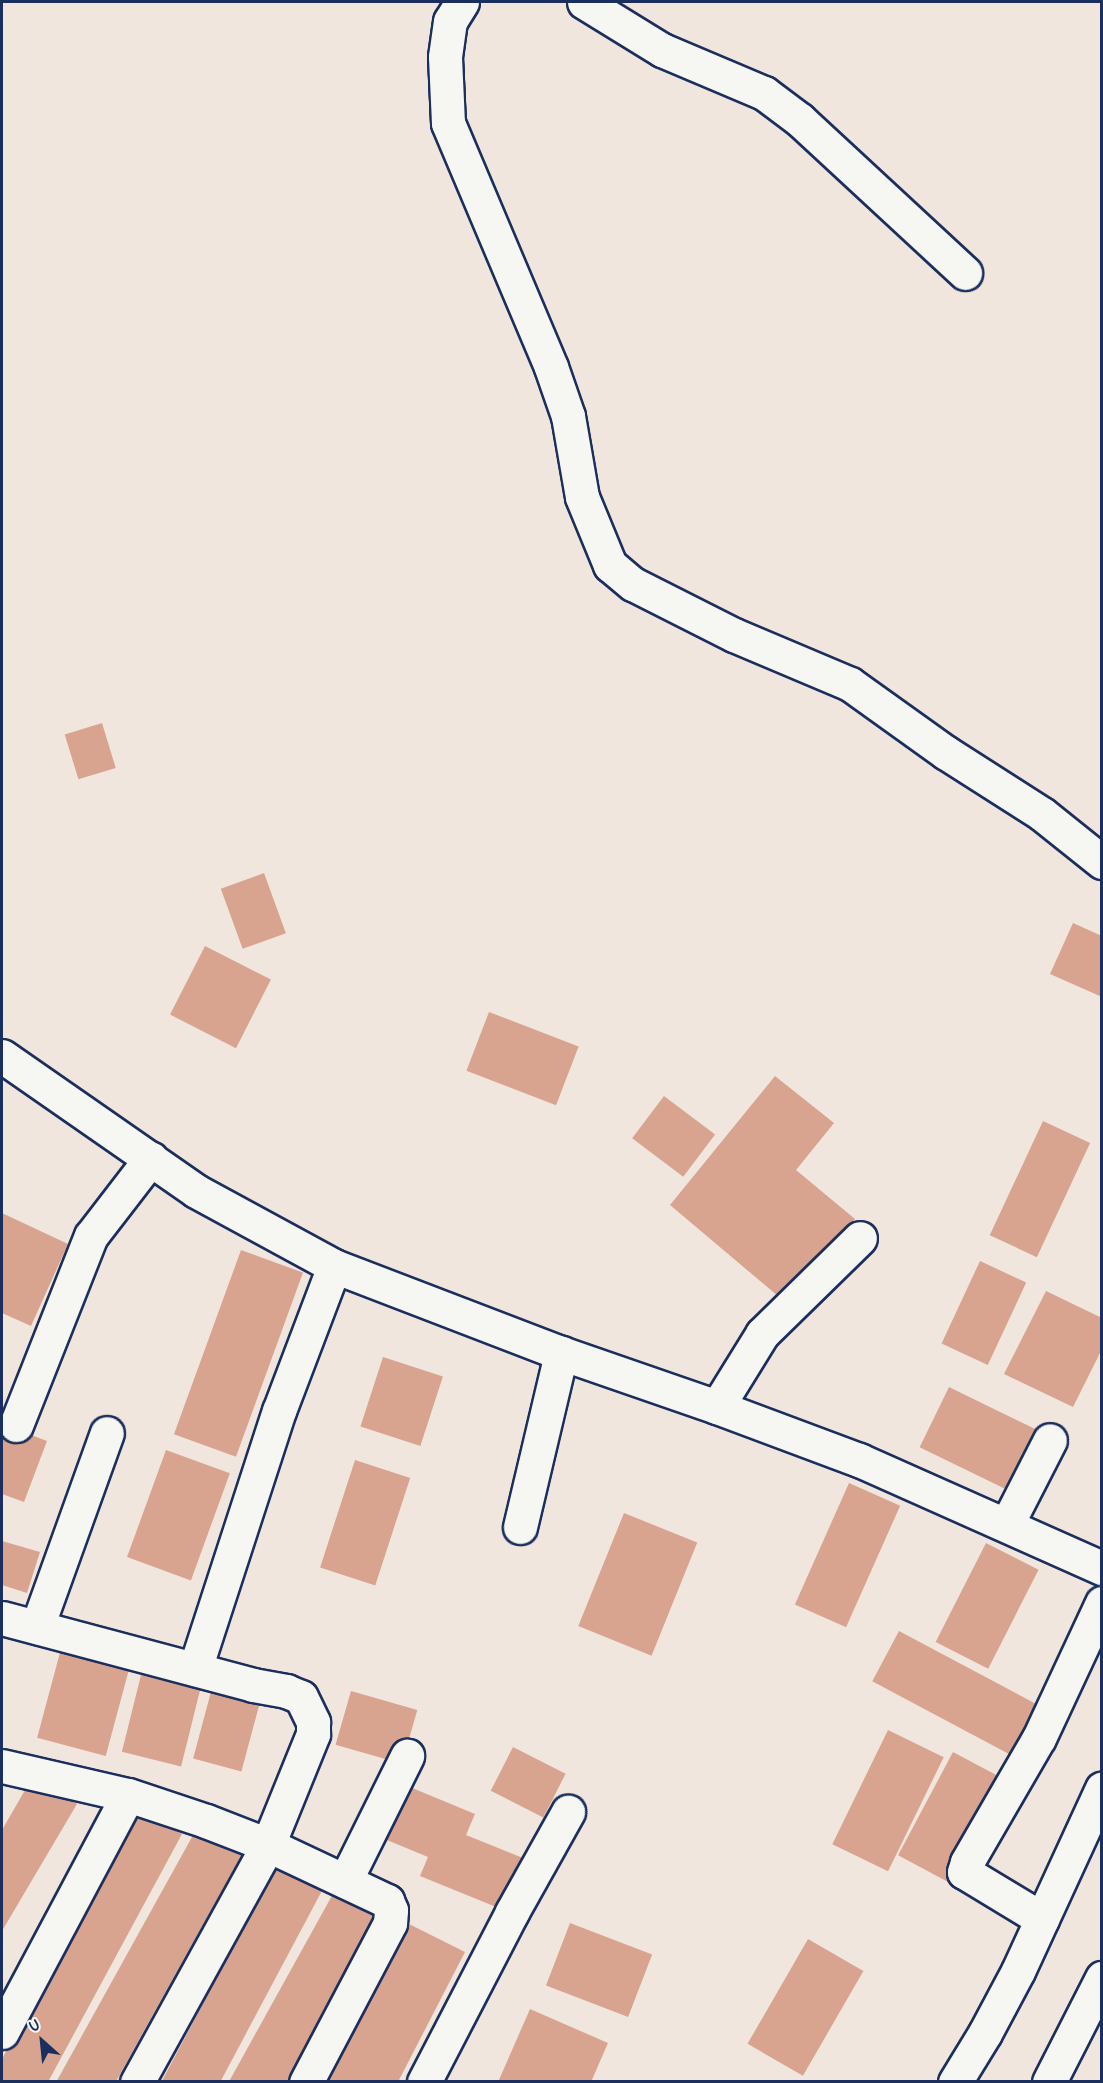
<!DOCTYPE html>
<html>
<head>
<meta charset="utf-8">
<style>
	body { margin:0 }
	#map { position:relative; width:1103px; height:2083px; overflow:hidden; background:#f0e6de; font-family:"Patrick Hand",sans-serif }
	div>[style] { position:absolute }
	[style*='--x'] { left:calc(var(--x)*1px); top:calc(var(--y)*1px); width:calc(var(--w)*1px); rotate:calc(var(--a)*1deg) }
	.building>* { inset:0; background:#d9a48f; transform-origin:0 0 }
	.roads { filter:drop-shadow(2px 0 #1b2f5e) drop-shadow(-2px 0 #1b2f5e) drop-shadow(0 2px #1b2f5e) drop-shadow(0 -2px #1b2f5e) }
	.minor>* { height:33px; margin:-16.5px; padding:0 16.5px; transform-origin:16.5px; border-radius:16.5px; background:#f6f6f2 }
	.tertiary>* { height:33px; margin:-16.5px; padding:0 16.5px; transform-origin:16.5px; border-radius:16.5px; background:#f6f6f2 }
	span { translate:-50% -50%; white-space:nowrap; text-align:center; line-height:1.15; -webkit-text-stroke:4.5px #f6f6f2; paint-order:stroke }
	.frame { position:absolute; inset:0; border:3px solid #1b2f5e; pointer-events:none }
	.north { position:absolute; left:12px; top:2011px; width:60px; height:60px; -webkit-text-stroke:4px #f6f6f2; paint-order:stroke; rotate:333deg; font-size:16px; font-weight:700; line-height:24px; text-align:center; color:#1b2f5e }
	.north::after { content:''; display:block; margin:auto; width:21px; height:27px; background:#1b2f5e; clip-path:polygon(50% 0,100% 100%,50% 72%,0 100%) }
</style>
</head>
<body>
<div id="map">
	<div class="building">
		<div style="left:102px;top:723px;width:47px;height:39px;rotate:73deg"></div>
		<div style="left:264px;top:873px;width:64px;height:46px;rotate:70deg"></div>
		<div style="clip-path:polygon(1073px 923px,1102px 936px,1102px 997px,1050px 974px)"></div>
		<div style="left:205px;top:946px;width:74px;height:77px;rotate:27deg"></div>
		<div style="left:489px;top:1012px;width:96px;height:63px;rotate:21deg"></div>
		<div style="clip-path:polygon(775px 1076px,834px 1123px,796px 1170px,855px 1219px,785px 1302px,670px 1205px)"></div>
		<div style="left:664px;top:1096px;width:64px;height:53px;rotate:37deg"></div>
		<div style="left:1043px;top:1121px;width:52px;height:126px;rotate:25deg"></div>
		<div style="clip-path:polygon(2px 1213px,68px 1244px,31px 1326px,2px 1313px)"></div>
		<div style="left:241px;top:1250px;width:66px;height:196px;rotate:20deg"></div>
		<div style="left:980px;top:1261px;width:51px;height:91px;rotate:25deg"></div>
		<div style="clip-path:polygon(1046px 1291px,1102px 1318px,1102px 1349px,1073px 1407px,1004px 1374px)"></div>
		<div style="left:383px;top:1357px;width:63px;height:73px;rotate:18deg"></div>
		<div style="left:949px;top:1387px;width:108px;height:67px;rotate:26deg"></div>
		<div style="clip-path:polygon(2px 1424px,47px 1441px,24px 1502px,2px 1494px)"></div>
		<div style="left:166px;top:1450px;width:68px;height:114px;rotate:20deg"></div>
		<div style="left:355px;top:1460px;width:58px;height:113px;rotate:18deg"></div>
		<div style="left:849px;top:1483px;width:56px;height:133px;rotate:24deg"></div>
		<div style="left:624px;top:1513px;width:79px;height:122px;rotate:22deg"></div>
		<div style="clip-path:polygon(2px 1541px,40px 1552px,27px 1593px,2px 1585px)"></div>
		<div style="left:986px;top:1543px;width:59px;height:111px;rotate:27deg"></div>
		<div style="left:899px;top:1631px;width:158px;height:57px;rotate:28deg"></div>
		<div style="left:62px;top:1645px;width:71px;height:96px;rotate:15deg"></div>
		<div style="left:141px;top:1675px;width:61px;height:79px;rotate:14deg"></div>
		<div style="left:212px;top:1688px;width:50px;height:73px;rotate:15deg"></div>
		<div style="left:351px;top:1691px;width:69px;height:56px;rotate:16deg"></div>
		<div style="left:888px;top:1730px;width:62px;height:127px;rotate:26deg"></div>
		<div style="left:513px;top:1747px;width:59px;height:49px;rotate:27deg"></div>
		<div style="left:953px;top:1752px;width:62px;height:117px;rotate:28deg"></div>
		<div style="clip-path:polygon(32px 1778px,77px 1804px,2px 1931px,2px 1830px)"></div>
		<div style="clip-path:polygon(405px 1785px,475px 1814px,466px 1835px,523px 1858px,501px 1909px,420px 1876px,428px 1857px,382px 1838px)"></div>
		<div style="clip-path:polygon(137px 1810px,182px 1834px,48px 2082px,2px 2082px,2px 2059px)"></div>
		<div style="left:197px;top:1828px;width:52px;height:289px;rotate:29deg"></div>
		<div style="left:281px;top:1857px;width:52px;height:256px;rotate:28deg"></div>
		<div style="left:339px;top:1883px;width:52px;height:226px;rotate:29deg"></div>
		<div style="clip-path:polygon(401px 1920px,465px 1952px,398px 2082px,318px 2082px)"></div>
		<div style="left:570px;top:1923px;width:88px;height:67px;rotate:21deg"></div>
		<div style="left:808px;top:1939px;width:64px;height:121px;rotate:30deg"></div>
		<div style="clip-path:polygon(530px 2009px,608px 2043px,591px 2082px,498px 2082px)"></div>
	</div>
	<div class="roads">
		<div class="minor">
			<div style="--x:462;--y:2;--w:22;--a:122"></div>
			<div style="--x:450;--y:21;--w:36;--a:98"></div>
			<div style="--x:445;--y:57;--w:66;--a:87.4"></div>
			<div style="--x:448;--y:123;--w:265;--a:67.1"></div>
			<div style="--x:551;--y:367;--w:52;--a:70.9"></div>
			<div style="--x:568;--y:416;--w:82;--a:80.2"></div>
			<div style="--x:582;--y:497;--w:74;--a:67.6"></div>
			<div style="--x:610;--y:565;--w:30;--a:40"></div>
			<div style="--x:633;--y:584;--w:113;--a:26.8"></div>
			<div style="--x:734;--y:635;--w:126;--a:22.9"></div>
			<div style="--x:850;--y:684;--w:117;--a:35.6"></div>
			<div style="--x:945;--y:752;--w:115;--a:32.6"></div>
			<div style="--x:1042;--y:814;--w:77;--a:38.7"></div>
			<div style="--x:584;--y:2;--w:92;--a:31.6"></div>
			<div style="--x:662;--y:50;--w:111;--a:22.9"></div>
			<div style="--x:764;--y:93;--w:45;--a:36.9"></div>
			<div style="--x:800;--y:120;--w:225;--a:42.8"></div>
			<div style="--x:717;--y:1407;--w:86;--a:-58.3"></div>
			<div style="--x:762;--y:1334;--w:137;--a:-44.4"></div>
			<div style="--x:16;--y:1425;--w:203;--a:-68.4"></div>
			<div style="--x:91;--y:1236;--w:98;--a:-52.4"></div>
			<div style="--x:1007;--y:1524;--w:94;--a:-62.9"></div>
			<div style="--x:520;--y:1527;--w:179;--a:-76.7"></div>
			<div style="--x:2;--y:1618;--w:260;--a:14.9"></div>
			<div style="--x:253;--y:1685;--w:34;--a:10"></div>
			<div style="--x:286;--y:1691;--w:16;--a:22"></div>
			<div style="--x:301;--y:1697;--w:28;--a:64"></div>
			<div style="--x:313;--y:1722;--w:12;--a:90"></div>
			<div style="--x:313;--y:1734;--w:120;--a:112.1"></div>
			<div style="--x:268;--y:1845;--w:271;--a:118.9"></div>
			<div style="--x:37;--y:1627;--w:206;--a:-70.2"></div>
			<div style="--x:195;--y:1669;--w:271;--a:-72"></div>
			<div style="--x:279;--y:1411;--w:155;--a:-69.2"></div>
			<div style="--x:2;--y:1766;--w:129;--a:13"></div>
			<div style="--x:128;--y:1795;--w:82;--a:18.4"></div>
			<div style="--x:206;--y:1821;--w:66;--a:21.2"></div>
			<div style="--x:268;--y:1845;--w:132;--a:25.2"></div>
			<div style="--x:387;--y:1901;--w:10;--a:66"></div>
			<div style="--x:391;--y:1910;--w:13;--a:94"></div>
			<div style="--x:390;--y:1923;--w:180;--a:117.8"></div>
			<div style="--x:345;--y:1881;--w:140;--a:-63.6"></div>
			<div style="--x:1042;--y:1919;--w:91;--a:-148.9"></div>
			<div style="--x:964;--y:1872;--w:10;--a:-73"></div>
			<div style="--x:967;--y:1862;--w:143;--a:-59.9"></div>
			<div style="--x:1039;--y:1738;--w:149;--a:-65"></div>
			<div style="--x:2;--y:2032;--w:268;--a:-62"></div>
			<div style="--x:424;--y:2082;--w:191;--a:-62.6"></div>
			<div style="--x:512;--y:1912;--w:115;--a:-60.8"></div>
			<div style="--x:955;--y:2082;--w:57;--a:-58.5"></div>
			<div style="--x:985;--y:2033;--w:70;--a:-62"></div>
			<div style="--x:1018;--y:1971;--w:201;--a:-65.3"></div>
			<div style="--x:1049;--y:2082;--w:117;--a:-63"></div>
		</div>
		<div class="tertiary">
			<div style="--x:2;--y:1056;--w:236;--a:34.8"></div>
			<div style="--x:196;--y:1191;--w:157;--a:28.5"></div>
			<div style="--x:334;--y:1266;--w:243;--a:21"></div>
			<div style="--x:561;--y:1353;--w:165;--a:19.1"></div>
			<div style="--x:717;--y:1407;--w:152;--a:20.5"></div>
			<div style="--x:859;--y:1460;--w:266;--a:24"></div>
		</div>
	</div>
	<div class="frame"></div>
	<div class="north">U</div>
</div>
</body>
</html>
